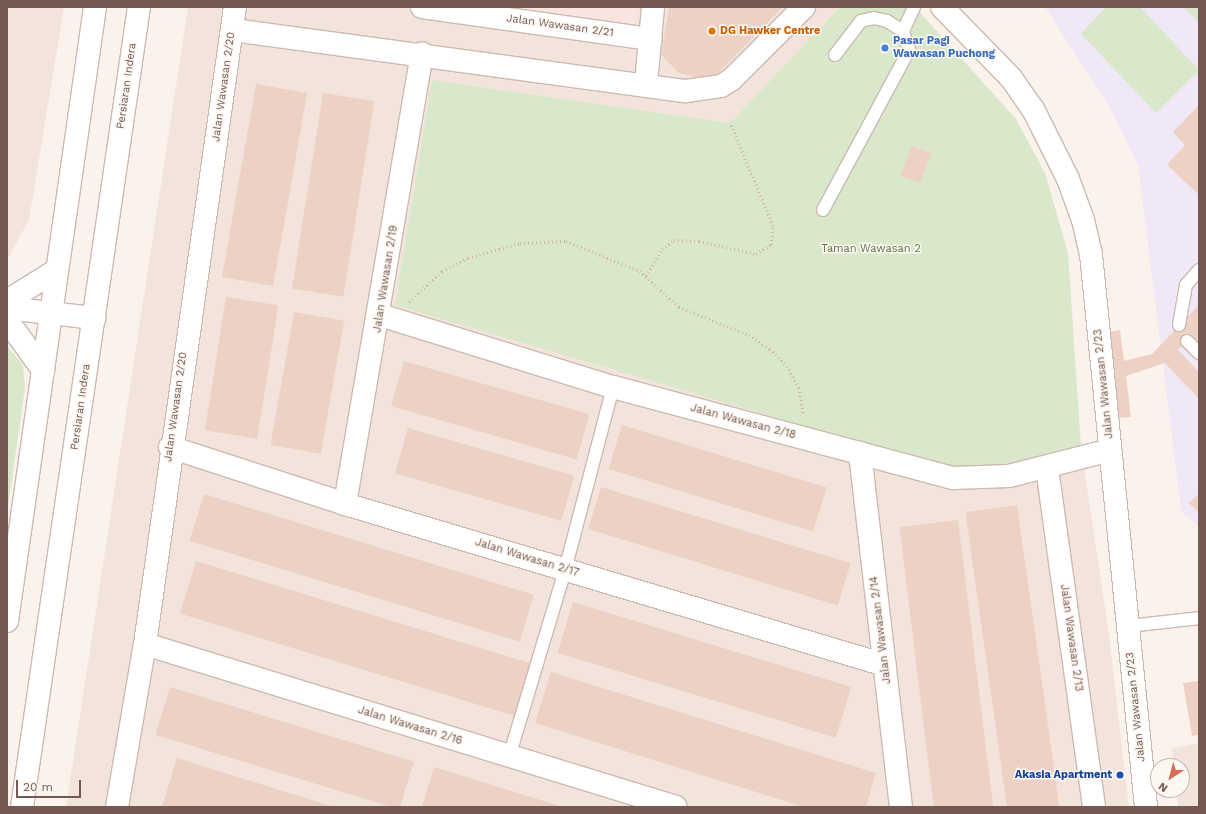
<!DOCTYPE html>
<html>
<head>
<meta charset="utf-8">
<style>
	body { margin:0 }
	#map { position:relative; width:1206px; height:814px; overflow:hidden; background:#fbf3eb; font-family:"Work Sans",sans-serif }
	div>[style] { position:absolute }
	[style*='--x'] { left:calc(var(--x)*1px); top:calc(var(--y)*1px); width:calc(var(--w)*1px); rotate:calc(var(--a)*1deg) }
	.residential>* { inset:0; background:#f2e4da }
	.commercial>* { inset:0; background:#f9e5e0 }
	.education>* { inset:0; background:#f0e7f7 }
	.green>* { inset:0; background:#d9e7ca }
	.building>* { inset:0; background:#edd1c5; transform-origin:0 0 }
	.path>* { height:2.5px; margin-top:-1.25px; transform-origin:0; background:repeating-linear-gradient(90deg,#d2b4a8 0 1px,transparent 0 4px) }
	.roads { filter:drop-shadow(1px 0 #ccbab1) drop-shadow(-1px 0 #ccbab1) drop-shadow(0 1px #ccbab1) drop-shadow(0 -1px #ccbab1) }
	.service>* { height:12px; margin:-6px; padding:0 6px; transform-origin:6px; border-radius:6px; background:#fff }
	.minor>* { height:22px; margin:-11px; padding:0 11px; transform-origin:11px; border-radius:11px; background:#fff }
	.tertiary>* { height:22px; margin:-11px; padding:0 11px; transform-origin:11px; border-radius:11px; background:#fff }
	.secondary>* { height:22px; margin:-11px; padding:0 11px; transform-origin:11px; border-radius:11px; background:#fff }
	.dots>* { width:11px; height:11px; translate:-50% -50%; box-sizing:border-box; border:2px solid #fdf7f1; border-radius:50% }
	span { translate:-50% -50%; white-space:nowrap; text-align:center; line-height:1.15; -webkit-text-stroke:3px #fdf7f1; paint-order:stroke }
	.street-label { font-size:11px; color:#735950 }
	.food-label { font-size:11px; color:#c56008; font-weight:700 }
	.left { translate:0 -50%; text-align:left }
	.shop-label { font-size:11px; color:#366cbe; font-weight:700 }
	.park-label { font-size:11px; color:#5c7849 }
	.transit-label { font-size:11px; color:#164399; font-weight:700 }
	.right { translate:-100% -50%; text-align:right }
	.frame { position:absolute; inset:0; border:8px solid #735950; pointer-events:none }
	.north { position:absolute; left:1150px; top:758px; width:40px; height:40px; box-sizing:border-box; background:#fdf7f1; border:1px solid #c6b8b1; border-radius:50%; rotate:216deg; font-size:11px; font-weight:700; line-height:16px; text-align:center; color:#735950 }
	.north::after { content:''; display:block; margin:auto; width:14px; height:18px; background:#d76c5d; clip-path:polygon(50% 0,100% 100%,50% 72%,0 100%) }
	.scale { position:absolute; left:16px; top:780px; width:65px; height:18px; box-sizing:border-box; border:2px solid #735950; border-top:0; padding-left:5px; font-size:12px; line-height:14px; white-space:nowrap; color:#735950; -webkit-text-stroke:3px #fdf7f1; paint-order:stroke }
</style>
</head>
<body>
<div id="map">
	<div class="residential">
		<div style="clip-path:polygon(7px 7px,64px 7px,29px 220px,7px 260px)"></div>
		<div style="clip-path:polygon(188px 7px,840px 7px,730px 123px,432px 80px,1081px 447px,1108px 627px,1129px 807px,66px 807px)"></div>
		<div style="clip-path:polygon(1199px 743px,1199px 807px,1178px 807px,1176px 790px,1182px 790px,1182px 766px,1174px 766px,1172px 748px)"></div>
	</div>
	<div class="commercial">
		<div style="clip-path:polygon(496px 7px,639px 7px,637px 27px)"></div>
	</div>
	<div class="education">
		<div style="clip-path:polygon(1045px 7px,1199px 7px,1199px 527px,1181px 511px,1138px 165px,1110px 108px)"></div>
	</div>
	<div class="green">
		<div style="clip-path:polygon(840px 7px,915px 7px,1016px 119px,1045px 173px,1068px 253px,1081px 447px,1009px 470px,954px 470px,395px 305px,432px 80px,730px 123px)"></div>
		<div style="clip-path:polygon(1106px 7px,1140px 7px,1199px 70px,1156px 113px,1081px 34px)"></div>
		<div style="clip-path:polygon(1183px 7px,1199px 7px,1199px 22px)"></div>
		<div style="clip-path:polygon(7px 346px,23px 365px,25px 388px,7px 514px)"></div>
	</div>
	<div class="building">
		<div style="clip-path:polygon(669px 7px,783px 7px,718px 73px,702px 79px,679px 73px,661px 55px)"></div>
		<div style="left:256px;top:84px;width:52px;height:196px;rotate:10deg"></div>
		<div style="left:323px;top:93px;width:52px;height:198px;rotate:9deg"></div>
		<div style="clip-path:polygon(1199px 105px,1199px 195px,1167px 165px,1185px 145px,1173px 132px)"></div>
		<div style="left:911px;top:146px;width:21px;height:32px;rotate:19deg"></div>
		<div style="clip-path:polygon(1199px 289px,1199px 345px,1190px 337px,1178px 350px,1199px 372px,1199px 399px,1165px 363px,1126px 376px,1131px 417px,1117px 418px,1107px 332px,1120px 330px,1124px 361px,1152px 354px,1197px 307px)"></div>
		<div style="left:226px;top:297px;width:53px;height:135px;rotate:9deg"></div>
		<div style="left:294px;top:312px;width:51px;height:135px;rotate:10deg"></div>
		<div style="left:404px;top:361px;width:193px;height:47px;rotate:16deg"></div>
		<div style="left:622px;top:425px;width:214px;height:46px;rotate:17deg"></div>
		<div style="left:408px;top:428px;width:173px;height:47px;rotate:16deg"></div>
		<div style="left:601px;top:487px;width:261px;height:44px;rotate:17deg"></div>
		<div style="left:204px;top:494px;width:345px;height:49px;rotate:17deg"></div>
		<div style="clip-path:polygon(1199px 494px,1199px 513px,1189px 503px)"></div>
		<div style="left:1017px;top:505px;width:305px;height:52px;rotate:82deg"></div>
		<div style="left:958px;top:520px;width:289px;height:59px;rotate:83deg"></div>
		<div style="left:196px;top:561px;width:351px;height:55px;rotate:17deg"></div>
		<div style="left:573px;top:602px;width:291px;height:53px;rotate:17deg"></div>
		<div style="clip-path:polygon(551px 672px,876px 773px,866px 807px,804px 807px,535px 723px)"></div>
		<div style="clip-path:polygon(1199px 681px,1199px 735px,1192px 736px,1183px 683px)"></div>
		<div style="left:170px;top:687px;width:255px;height:50px;rotate:17deg"></div>
		<div style="clip-path:polygon(177px 758px,334px 807px,162px 807px)"></div>
		<div style="clip-path:polygon(434px 767px,563px 807px,422px 807px)"></div>
	</div>
	<div class="path">
		<div style="--x:646;--y:276;--w:31;--a:-59"></div>
		<div style="--x:662;--y:249;--w:15;--a:-37"></div>
		<div style="--x:674;--y:240;--w:25;--a:2"></div>
		<div style="--x:699;--y:241;--w:58;--a:12.8"></div>
		<div style="--x:756;--y:254;--w:17;--a:-31"></div>
		<div style="--x:771;--y:245;--w:19;--a:-84"></div>
		<div style="--x:773;--y:226;--w:112;--a:-112.7"></div>
		<div style="--x:409;--y:302;--w:45;--a:-43.2"></div>
		<div style="--x:442;--y:271;--w:29;--a:-27"></div>
		<div style="--x:468;--y:258;--w:54;--a:-16.1"></div>
		<div style="--x:520;--y:243;--w:46;--a:-2.5"></div>
		<div style="--x:566;--y:241;--w:80;--a:22.1"></div>
		<div style="--x:640;--y:271;--w:53;--a:42.7"></div>
		<div style="--x:679;--y:307;--w:75;--a:21.8"></div>
		<div style="--x:749;--y:335;--w:25;--a:34"></div>
		<div style="--x:770;--y:349;--w:24;--a:45"></div>
		<div style="--x:787;--y:366;--w:25;--a:61"></div>
		<div style="--x:799;--y:388;--w:28;--a:80"></div>
	</div>
	<div class="roads">
		<div class="service">
			<div style="--x:835;--y:55;--w:43;--a:-52.6"></div>
			<div style="--x:861;--y:21;--w:13;--a:-13"></div>
			<div style="--x:874;--y:18;--w:13;--a:13"></div>
			<div style="--x:887;--y:21;--w:19;--a:32"></div>
			<div style="--x:823;--y:210;--w:182;--a:-61.7"></div>
			<div style="--x:909;--y:50;--w:20;--a:-108"></div>
			<div style="--x:903;--y:31;--w:26;--a:-65"></div>
			<div style="--x:1179;--y:325;--w:41;--a:-80.1"></div>
			<div style="--x:1186;--y:285;--w:20;--a:-49"></div>
			<div style="--x:1187;--y:341;--w:17;--a:45"></div>
			<div style="--x:1128;--y:626;--w:71;--a:-6.4"></div>
			<div style="--x:509;--y:757;--w:195;--a:-73.3"></div>
			<div style="--x:565;--y:570;--w:189;--a:-75.3"></div>
		</div>
		<div class="minor">
			<div style="--x:422;--y:7;--w:231;--a:8"></div>
			<div style="--x:942;--y:7;--w:99;--a:45.8"></div>
			<div style="--x:1011;--y:78;--w:38;--a:55"></div>
			<div style="--x:1033;--y:109;--w:78;--a:63.4"></div>
			<div style="--x:1068;--y:179;--w:44;--a:69.9"></div>
			<div style="--x:1083;--y:220;--w:35;--a:77"></div>
			<div style="--x:1091;--y:254;--w:556;--a:84.32"></div>
			<div style="--x:233;--y:30;--w:457;--a:7.7"></div>
			<div style="--x:686;--y:91;--w:35;--a:-8"></div>
			<div style="--x:721;--y:86;--w:13;--a:-32"></div>
			<div style="--x:732;--y:79;--w:102;--a:-45"></div>
			<div style="--x:646;--y:83;--w:76;--a:-84.7"></div>
			<div style="--x:380;--y:315;--w:244;--a:17.2"></div>
			<div style="--x:613;--y:387;--w:352;--a:15"></div>
			<div style="--x:953;--y:478;--w:56;--a:-2"></div>
			<div style="--x:1009;--y:476;--w:104;--a:-14.4"></div>
			<div style="--x:170;--y:447;--w:184;--a:18"></div>
			<div style="--x:345;--y:504;--w:563;--a:16.6"></div>
			<div style="--x:860;--y:453;--w:356;--a:83.4"></div>
			<div style="--x:1047;--y:468;--w:342;--a:82.1"></div>
			<div style="--x:345;--y:504;--w:457;--a:-80.3"></div>
			<div style="--x:145;--y:644;--w:555;--a:17.06"></div>
			<div style="--x:117;--y:807;--w:165;--a:-80.3"></div>
			<div style="--x:145;--y:644;--w:643;--a:-81.96"></div>
		</div>
		<div class="tertiary">
			<div style="--x:7;--y:308;--w:88;--a:6.6"></div>
		</div>
		<div class="secondary">
			<div style="--x:7;--y:301;--w:59;--a:-31.8"></div>
			<div style="--x:7;--y:320;--w:62;--a:54.2"></div>
			<div style="--x:7;--y:621;--w:620;--a:-81.84"></div>
			<div style="--x:22;--y:807;--w:809;--a:-81.68"></div>
		</div>
	</div>
	<div class="dots">
		<div style="left:712px;top:31px;background:#e8710a"></div>
		<div style="left:885px;top:48px;background:#3f7fe0"></div>
		<div style="left:1120px;top:775px;background:#1a4fb4"></div>
	</div>
	<div class="street-label">
		<span style="left:560px;top:26px;rotate:8deg">Jalan Wawasan 2/21</span>
		<span style="left:127px;top:86px;rotate:-82deg">Persiaran Indera</span>
		<span style="left:224px;top:87px;rotate:-82deg">Jalan Wawasan 2/20</span>
		<span style="left:386px;top:279px;rotate:-81deg">Jalan Wawasan 2/19</span>
		<span style="left:1104px;top:384px;rotate:-96deg">Jalan Wawasan 2/23</span>
		<span style="left:81px;top:407px;rotate:-82deg">Persiaran Indera</span>
		<span style="left:176px;top:407px;rotate:-82deg">Jalan Wawasan 2/20</span>
		<span style="left:743px;top:422px;rotate:15deg">Jalan Wawasan 2/18</span>
		<span style="left:527px;top:558px;rotate:17deg">Jalan Wawasan 2/17</span>
		<span style="left:881px;top:630px;rotate:-97deg">Jalan Wawasan 2/14</span>
		<span style="left:1071px;top:638px;rotate:82deg">Jalan Wawasan 2/13</span>
		<span style="left:1136px;top:707px;rotate:-96deg">Jalan Wawasan 2/23</span>
		<span style="left:410px;top:726px;rotate:17deg">Jalan Wawasan 2/16</span>
	</div>
	<div class="food-label">
		<span class="left" style="left:720px;top:31px">DG Hawker Centre</span>
	</div>
	<div class="shop-label">
		<span class="left" style="left:893px;top:48px">Pasar Pagi<br>Wawasan Puchong</span>
	</div>
	<div class="park-label">
		<span style="left:871px;top:249px">Taman Wawasan 2</span>
	</div>
	<div class="transit-label">
		<span class="right" style="left:1112px;top:775px">Akasia Apartment</span>
	</div>
	<div class="frame"></div>
	<div class="north">N</div>
	<div class="scale">20 m</div>
</div>
</body>
</html>
